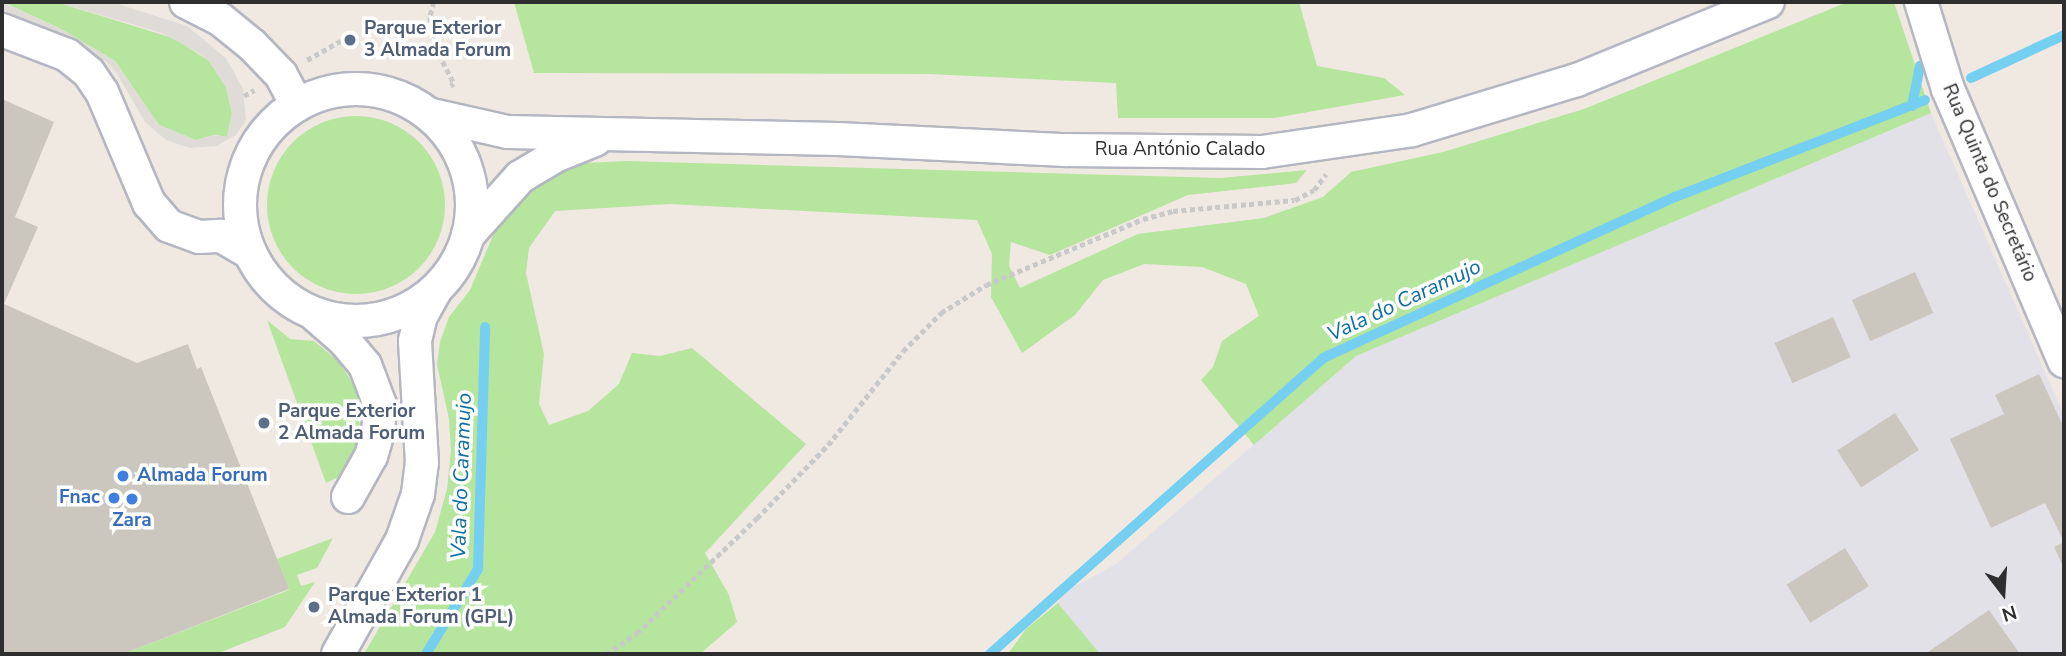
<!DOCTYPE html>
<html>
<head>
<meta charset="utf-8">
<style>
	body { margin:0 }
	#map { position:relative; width:2066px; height:656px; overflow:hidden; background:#efe9e1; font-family:"Nunito Sans",sans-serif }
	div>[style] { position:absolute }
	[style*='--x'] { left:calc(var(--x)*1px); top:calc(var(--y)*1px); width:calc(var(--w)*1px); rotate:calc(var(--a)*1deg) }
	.industrial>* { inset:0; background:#e3e1e8 }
	.green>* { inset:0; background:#b6e59e }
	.round { border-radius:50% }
	.plaza>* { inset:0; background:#dfdcd8 }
	.stream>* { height:10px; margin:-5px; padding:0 5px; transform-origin:5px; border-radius:5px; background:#75cff0 }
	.building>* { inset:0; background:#cbc7bf; transform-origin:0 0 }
	.path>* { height:4.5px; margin-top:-2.25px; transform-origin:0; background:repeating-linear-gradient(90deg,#c9c9c9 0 5px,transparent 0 8.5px) }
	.roads { filter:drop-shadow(2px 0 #b4b7c1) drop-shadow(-2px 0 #b4b7c1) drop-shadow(0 2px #b4b7c1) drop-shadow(0 -2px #b4b7c1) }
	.minor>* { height:32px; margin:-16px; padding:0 16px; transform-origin:16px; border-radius:16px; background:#fff }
	.minor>.ring { margin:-16px; padding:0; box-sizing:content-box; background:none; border:32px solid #fff; border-radius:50% }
	.dots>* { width:19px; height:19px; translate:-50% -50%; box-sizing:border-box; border:4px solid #fff; border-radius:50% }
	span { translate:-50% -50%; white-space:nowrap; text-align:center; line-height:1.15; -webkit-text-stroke:7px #fff; paint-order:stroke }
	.service-label { font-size:19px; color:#4e5e75; font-weight:700 }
	.left { translate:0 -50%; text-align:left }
	.street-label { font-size:19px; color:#2e2e2e }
	.shop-label { font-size:19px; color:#366cbe; font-weight:700 }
	.right { translate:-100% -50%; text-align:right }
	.water-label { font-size:21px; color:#0d6fa3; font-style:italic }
	.frame { position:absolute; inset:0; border:4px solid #2e2e2e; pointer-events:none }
	.north { position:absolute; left:1968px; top:558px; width:70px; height:70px; -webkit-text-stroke:5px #fff; paint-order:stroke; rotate:163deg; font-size:19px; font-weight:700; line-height:28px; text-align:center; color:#2e2e2e }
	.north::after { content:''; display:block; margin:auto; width:24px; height:32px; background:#2e2e2e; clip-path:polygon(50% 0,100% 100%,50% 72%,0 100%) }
</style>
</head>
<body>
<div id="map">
	<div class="industrial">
		<div style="clip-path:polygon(1931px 113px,2064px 415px,2064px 654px,1100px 654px,1058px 603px,1064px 592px,1116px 564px,1356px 356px)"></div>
	</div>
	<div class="green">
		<div style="clip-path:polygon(3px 2px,56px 2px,176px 39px,209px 61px,226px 87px,232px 114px,227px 137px,215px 135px,196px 140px,159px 125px,115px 61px,61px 29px)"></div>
		<div style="clip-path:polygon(514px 2px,1299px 2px,1317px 66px,1384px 78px,1405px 95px,1274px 118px,1118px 118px,1116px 83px,929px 74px,534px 73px)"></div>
		<div style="clip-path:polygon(1848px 2px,1894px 2px,1931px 113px,1356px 356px,1254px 445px,1201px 380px,1213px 367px,1222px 341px,1259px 316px,1246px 284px,1202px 267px,1144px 264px,1103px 280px,1075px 315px,1022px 353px,991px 297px,992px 254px,977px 220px,670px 204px,555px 211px,529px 248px,526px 273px,544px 354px,539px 404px,549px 425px,588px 411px,619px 384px,632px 353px,660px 356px,692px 348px,806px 444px,705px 553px,729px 595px,737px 622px,700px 654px,364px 654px,435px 532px,447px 489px,451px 451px,449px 419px,437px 364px,440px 342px,449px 317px,470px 290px,494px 233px,508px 211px,537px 182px,562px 170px,586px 163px,626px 161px,1221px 178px,1307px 170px,1296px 183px,1188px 195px,1050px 255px,1011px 242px,1009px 266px,1020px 288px,1138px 234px,1264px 218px,1323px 197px,1351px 172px,1443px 152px,1584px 109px)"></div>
		<div class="round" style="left:267px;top:116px;width:178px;height:178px"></div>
		<div style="clip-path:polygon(267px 320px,290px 339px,314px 341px,338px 361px,356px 388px,362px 421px,354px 455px,341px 476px,326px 483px)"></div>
		<div style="clip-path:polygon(333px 538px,317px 568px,297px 575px,301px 586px,315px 582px,285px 627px,216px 654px,123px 654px,289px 590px,277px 559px)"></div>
		<div style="clip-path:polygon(1058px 603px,1100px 654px,1008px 654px,1026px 629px)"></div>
	</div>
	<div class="plaza">
		<div style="clip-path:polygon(2px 2px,61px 29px,115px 61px,159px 125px,196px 140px,215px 135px,227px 137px,232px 114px,226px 87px,209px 61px,199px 53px,162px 33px,56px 2px,112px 2px,187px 26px,226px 58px,243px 89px,246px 120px,236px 135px,216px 146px,190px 148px,166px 140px,145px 122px,116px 72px,106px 62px,72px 42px,2px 11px)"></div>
	</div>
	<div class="stream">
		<div style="--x:1971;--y:78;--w:102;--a:-24.8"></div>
		<div style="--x:1912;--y:106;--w:41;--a:-78.7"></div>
		<div style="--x:426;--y:654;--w:100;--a:-58.5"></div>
		<div style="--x:478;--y:569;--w:242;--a:-88.3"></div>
		<div style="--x:990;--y:654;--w:446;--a:-41.6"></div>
		<div style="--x:1323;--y:358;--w:387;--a:-24.6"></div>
		<div style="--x:1675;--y:197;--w:268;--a:-21.2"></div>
	</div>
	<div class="building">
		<div style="clip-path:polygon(2px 99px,54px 122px,15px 217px,38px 227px,4px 304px,137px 363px,188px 344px,197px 369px,201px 367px,289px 589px,123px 654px,2px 654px)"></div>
		<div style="left:1915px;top:272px;width:45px;height:69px;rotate:66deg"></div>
		<div style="left:1833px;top:317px;width:44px;height:64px;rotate:66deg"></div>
		<div style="clip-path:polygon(2039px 374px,2064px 428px,2064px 568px,2054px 547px,2064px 542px,2045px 503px,1991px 528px,1950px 439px,2004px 414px,1995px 395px)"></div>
		<div style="left:1895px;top:413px;width:44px;height:69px;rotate:57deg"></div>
		<div style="left:1845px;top:548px;width:45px;height:69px;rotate:58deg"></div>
		<div style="clip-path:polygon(1989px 610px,2020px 654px,1925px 654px)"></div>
	</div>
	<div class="path">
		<div style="--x:434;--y:2;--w:16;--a:105"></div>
		<div style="--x:430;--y:17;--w:38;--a:76"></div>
		<div style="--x:439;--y:54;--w:34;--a:63"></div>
		<div style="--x:454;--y:84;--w:4;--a:146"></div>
		<div style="--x:307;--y:60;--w:48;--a:-29.7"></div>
		<div style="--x:244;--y:96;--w:12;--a:-31"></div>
		<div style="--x:606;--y:654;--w:37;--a:-34"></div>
		<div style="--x:637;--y:633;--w:166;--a:-43.8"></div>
		<div style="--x:757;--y:518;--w:102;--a:-45.8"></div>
		<div style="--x:828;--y:445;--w:120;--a:-51.4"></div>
		<div style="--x:903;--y:351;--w:54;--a:-45"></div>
		<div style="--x:941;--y:313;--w:53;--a:-31.9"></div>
		<div style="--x:986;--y:285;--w:170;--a:-22.8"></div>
		<div style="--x:1143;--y:219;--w:31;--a:-15"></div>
		<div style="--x:1173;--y:211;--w:122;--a:-5.2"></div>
		<div style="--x:1295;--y:200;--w:21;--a:-28"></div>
		<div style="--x:1314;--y:190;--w:20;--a:-53"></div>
	</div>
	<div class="roads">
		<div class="minor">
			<div style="--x:186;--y:2;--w:38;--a:27"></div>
			<div style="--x:220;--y:19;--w:41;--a:39.1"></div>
			<div style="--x:252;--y:45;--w:42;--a:46"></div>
			<div style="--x:281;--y:75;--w:34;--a:62"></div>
			<div style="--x:1921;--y:2;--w:91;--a:72.8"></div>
			<div style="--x:1948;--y:89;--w:296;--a:66.9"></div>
			<div style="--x:2;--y:30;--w:70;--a:21"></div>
			<div style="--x:67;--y:55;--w:28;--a:39"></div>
			<div style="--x:89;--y:73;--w:23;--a:56"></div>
			<div style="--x:102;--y:92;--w:121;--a:67.1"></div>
			<div style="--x:149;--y:203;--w:30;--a:49"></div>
			<div style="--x:169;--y:226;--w:32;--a:20"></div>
			<div style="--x:199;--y:237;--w:22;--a:-3"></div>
			<div style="--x:221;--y:236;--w:32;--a:30"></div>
			<div class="ring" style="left:240px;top:89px;width:200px;height:200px"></div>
			<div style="--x:428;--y:114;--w:82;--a:12.7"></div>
			<div style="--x:508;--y:132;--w:330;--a:1.2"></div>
			<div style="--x:838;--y:139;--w:228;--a:2.8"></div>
			<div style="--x:1066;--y:150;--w:196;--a:0.6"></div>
			<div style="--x:1262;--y:152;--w:152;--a:-8.3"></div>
			<div style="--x:1412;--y:130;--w:172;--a:-16.9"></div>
			<div style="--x:1577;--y:80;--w:206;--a:-22.2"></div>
			<div style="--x:468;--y:235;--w:78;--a:-48.1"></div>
			<div style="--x:520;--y:177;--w:43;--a:-30.7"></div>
			<div style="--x:557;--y:155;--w:41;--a:-21.5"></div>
			<div style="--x:315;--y:315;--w:37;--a:41"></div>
			<div style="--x:343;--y:339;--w:34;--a:50"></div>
			<div style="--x:365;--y:365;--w:43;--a:69.4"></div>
			<div style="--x:380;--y:405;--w:27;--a:94"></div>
			<div style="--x:378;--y:432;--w:25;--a:106"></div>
			<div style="--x:371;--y:456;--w:47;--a:119.3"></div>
			<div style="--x:338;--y:654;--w:131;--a:-60.7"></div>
			<div style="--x:402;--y:540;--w:49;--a:-70.8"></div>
			<div style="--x:418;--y:494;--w:31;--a:-83"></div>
			<div style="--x:422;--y:463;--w:122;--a:-93.3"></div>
			<div style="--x:415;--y:341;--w:26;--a:-77"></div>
			<div style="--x:421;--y:316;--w:29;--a:-61"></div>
		</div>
	</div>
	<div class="dots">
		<div style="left:350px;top:40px;background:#5c6f8a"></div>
		<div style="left:264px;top:423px;background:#5c6f8a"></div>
		<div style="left:123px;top:476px;background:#3f7fe0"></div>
		<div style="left:114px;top:498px;background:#3f7fe0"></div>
		<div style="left:132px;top:499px;background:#3f7fe0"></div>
		<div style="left:314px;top:607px;background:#5c6f8a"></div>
	</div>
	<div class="service-label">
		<span class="left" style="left:364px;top:40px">Parque Exterior<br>3 Almada Forum</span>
		<span class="left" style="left:278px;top:423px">Parque Exterior<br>2 Almada Forum</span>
		<span class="left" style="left:328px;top:607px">Parque Exterior 1<br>Almada Forum (GPL)</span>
	</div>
	<div class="street-label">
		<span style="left:1180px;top:150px">Rua António Calado</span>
		<span style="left:1989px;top:183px;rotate:67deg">Rua Quinta do Secretário</span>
	</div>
	<div class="shop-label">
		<span class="left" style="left:137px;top:476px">Almada Forum</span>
		<span class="right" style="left:100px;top:498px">Fnac</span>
		<span style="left:132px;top:521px">Zara</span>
	</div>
	<div class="water-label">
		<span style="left:1404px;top:300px;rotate:-25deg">Vala do Caramujo</span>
		<span style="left:461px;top:476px;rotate:-88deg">Vala do Caramujo</span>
	</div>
	<div class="frame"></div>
	<div class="north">N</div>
</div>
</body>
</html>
